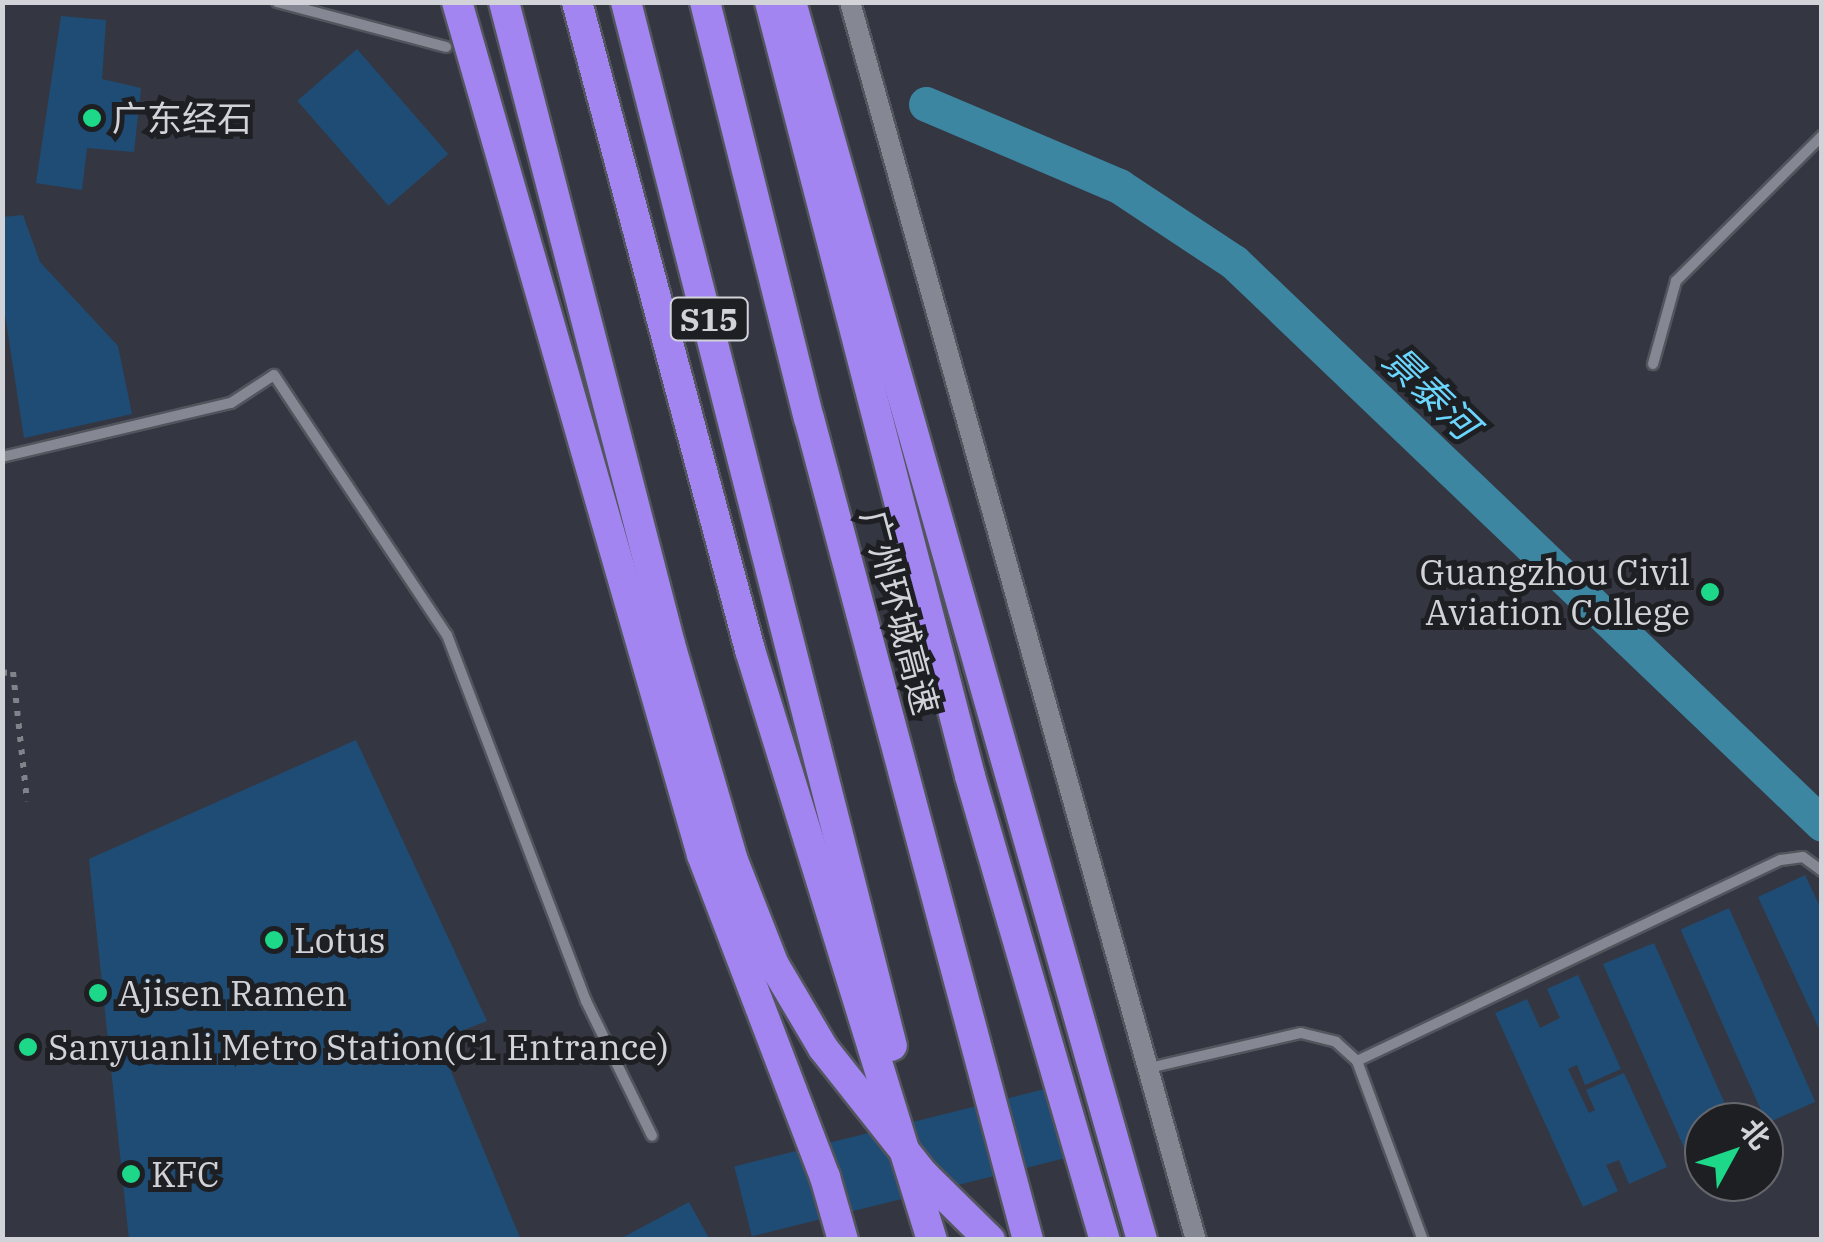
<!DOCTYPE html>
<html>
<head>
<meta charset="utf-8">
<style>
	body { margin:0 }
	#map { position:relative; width:1824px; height:1242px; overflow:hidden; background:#343741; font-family:"IBM Plex Serif","Noto Sans SC",serif }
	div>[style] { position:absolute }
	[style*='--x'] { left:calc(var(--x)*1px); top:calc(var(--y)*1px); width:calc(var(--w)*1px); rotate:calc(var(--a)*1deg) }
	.canal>* { height:35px; margin:-17.5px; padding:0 17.5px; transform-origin:17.5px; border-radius:17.5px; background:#3d86a2 }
	.building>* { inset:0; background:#1f4c74; transform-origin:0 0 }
	.path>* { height:6px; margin-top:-3px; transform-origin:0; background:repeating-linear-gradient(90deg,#81838b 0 5px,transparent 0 13px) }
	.roads { filter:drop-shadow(2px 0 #52555c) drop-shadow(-2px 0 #52555c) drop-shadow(0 2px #52555c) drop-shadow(0 -2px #52555c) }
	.minor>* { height:10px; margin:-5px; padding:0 5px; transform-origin:5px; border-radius:5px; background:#858893 }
	.secondary>* { height:20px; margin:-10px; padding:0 10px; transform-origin:10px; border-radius:10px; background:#858893 }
	.motorway>* { height:30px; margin:-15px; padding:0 15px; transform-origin:15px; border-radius:15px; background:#a285f1 }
	.dots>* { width:28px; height:28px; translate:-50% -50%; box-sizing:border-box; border:5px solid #1e1f23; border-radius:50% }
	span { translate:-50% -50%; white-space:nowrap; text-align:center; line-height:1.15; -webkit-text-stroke:10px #1e1f23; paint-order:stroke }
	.shield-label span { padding:2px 8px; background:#1e1f23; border:2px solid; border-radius:8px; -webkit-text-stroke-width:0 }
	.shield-label { font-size:32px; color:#d1d3d9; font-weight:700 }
	.poi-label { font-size:35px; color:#d1d3d9 }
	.left { translate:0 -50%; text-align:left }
	.right { translate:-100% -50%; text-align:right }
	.street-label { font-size:35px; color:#d1d3d9 }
	.water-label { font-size:38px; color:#6ad5fd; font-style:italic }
	.frame { position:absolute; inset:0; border:5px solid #d1d3d9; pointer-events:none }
	.north { position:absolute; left:1684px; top:1102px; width:100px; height:100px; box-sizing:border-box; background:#1e1f23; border:2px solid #66676c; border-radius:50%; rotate:50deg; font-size:28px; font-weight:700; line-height:40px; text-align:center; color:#d1d3d9 }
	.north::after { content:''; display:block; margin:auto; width:35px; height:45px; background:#1dd888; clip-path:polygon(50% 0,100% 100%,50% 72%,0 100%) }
</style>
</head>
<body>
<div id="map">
	<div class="canal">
		<div style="--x:926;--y:104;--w:210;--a:23"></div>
		<div style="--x:1119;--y:186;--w:138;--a:33.5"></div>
		<div style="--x:1234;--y:262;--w:813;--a:43.7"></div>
	</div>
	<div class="building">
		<div style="clip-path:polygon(61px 16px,106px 20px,102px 79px,141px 88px,134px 152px,87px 148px,82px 190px,36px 183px)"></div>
		<div style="left:357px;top:49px;width:139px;height:79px;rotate:49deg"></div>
		<div style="clip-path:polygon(23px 215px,40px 262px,118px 346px,132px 414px,24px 438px,2px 295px,2px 217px)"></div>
		<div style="clip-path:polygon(356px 740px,487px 1021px,438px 1040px,521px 1240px,129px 1240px,89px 859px)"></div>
		<div style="clip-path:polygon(1805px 875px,1822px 911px,1822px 1035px,1758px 897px)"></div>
		<div style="left:1729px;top:908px;width:212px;height:53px;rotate:66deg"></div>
		<div style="clip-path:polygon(1654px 943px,1733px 1122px,1704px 1122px,1704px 1152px,1689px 1159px,1603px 964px)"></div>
		<div style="clip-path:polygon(1578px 975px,1621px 1069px,1585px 1085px,1577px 1065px,1568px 1069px,1589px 1113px,1595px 1110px,1586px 1090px,1624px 1073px,1667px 1167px,1629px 1184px,1619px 1160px,1606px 1165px,1618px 1191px,1583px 1207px,1495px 1013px,1527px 999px,1540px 1028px,1560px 1018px,1547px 989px)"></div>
		<div style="left:1073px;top:1082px;width:72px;height:349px;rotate:76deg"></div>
		<div style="clip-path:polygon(689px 1202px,710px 1240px,618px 1240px)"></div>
	</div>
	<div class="path">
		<div style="--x:2;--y:673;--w:11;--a:-5"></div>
		<div style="--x:13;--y:672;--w:130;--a:83.8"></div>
	</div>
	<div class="roads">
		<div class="minor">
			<div style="--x:277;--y:2;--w:175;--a:14.9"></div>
			<div style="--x:1653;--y:364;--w:86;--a:-74.5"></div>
			<div style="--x:1676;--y:281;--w:206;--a:-44.8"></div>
			<div style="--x:2;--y:457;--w:235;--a:-13.3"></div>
			<div style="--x:231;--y:403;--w:51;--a:-33.1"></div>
			<div style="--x:274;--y:375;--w:312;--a:56.4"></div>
			<div style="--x:447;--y:635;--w:392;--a:69.2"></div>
			<div style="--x:586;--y:1001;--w:150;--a:63.9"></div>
			<div style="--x:1357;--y:1061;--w:469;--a:-25.4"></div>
			<div style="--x:1781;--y:860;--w:22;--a:-8"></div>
			<div style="--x:1803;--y:857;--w:24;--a:36"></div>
			<div style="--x:1149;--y:1068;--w:156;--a:-13"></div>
			<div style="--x:1301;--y:1033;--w:36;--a:14"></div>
			<div style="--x:1336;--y:1042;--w:28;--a:42"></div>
			<div style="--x:1357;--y:1061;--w:191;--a:69.8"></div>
		</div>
		<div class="secondary">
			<div style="--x:850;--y:2;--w:1285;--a:74.39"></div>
		</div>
		<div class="motorway">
			<div style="--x:457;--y:2;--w:887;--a:73.97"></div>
			<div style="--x:702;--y:855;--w:345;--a:69.1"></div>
			<div style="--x:825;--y:1177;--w:66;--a:74.1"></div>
			<div style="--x:504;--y:2;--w:663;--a:75.5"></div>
			<div style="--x:670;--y:644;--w:223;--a:73.8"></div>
			<div style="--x:732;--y:858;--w:115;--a:68.6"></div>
			<div style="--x:774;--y:965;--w:96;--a:59.4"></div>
			<div style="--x:823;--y:1048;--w:161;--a:51.6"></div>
			<div style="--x:923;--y:1174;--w:94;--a:44.6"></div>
			<div style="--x:577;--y:2;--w:671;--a:75.05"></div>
			<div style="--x:750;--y:650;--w:617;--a:72.86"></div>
			<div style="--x:626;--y:2;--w:1077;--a:75.71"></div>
			<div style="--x:705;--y:2;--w:429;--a:76"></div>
			<div style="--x:809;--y:418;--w:851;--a:75.08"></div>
			<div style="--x:770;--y:2;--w:799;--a:75.51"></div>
			<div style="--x:970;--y:776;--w:483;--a:73.8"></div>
			<div style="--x:791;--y:2;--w:1287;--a:74.17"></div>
		</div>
	</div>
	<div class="dots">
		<div style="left:92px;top:118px;background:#1dd888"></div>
		<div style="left:1710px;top:592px;background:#1dd888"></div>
		<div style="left:274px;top:940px;background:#1dd888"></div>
		<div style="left:98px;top:993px;background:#1dd888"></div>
		<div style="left:28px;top:1047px;background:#1dd888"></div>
		<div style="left:131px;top:1174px;background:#1dd888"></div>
	</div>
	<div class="shield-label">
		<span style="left:709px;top:319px">S15</span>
	</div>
	<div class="poi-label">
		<span class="left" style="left:112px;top:118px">广东经石</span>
		<span class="right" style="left:1690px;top:592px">Guangzhou Civil<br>Aviation College</span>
		<span class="left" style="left:294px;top:940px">Lotus</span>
		<span class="left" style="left:118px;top:993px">Ajisen Ramen</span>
		<span class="left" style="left:48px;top:1047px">Sanyuanli Metro Station(C1 Entrance)</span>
		<span class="left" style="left:151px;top:1174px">KFC</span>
	</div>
	<div class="street-label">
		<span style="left:900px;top:612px;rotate:75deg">广州环城高速</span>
	</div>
	<div class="water-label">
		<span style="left:1431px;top:392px;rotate:44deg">景泰河</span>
	</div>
	<div class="frame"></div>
	<div class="north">北</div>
</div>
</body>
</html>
